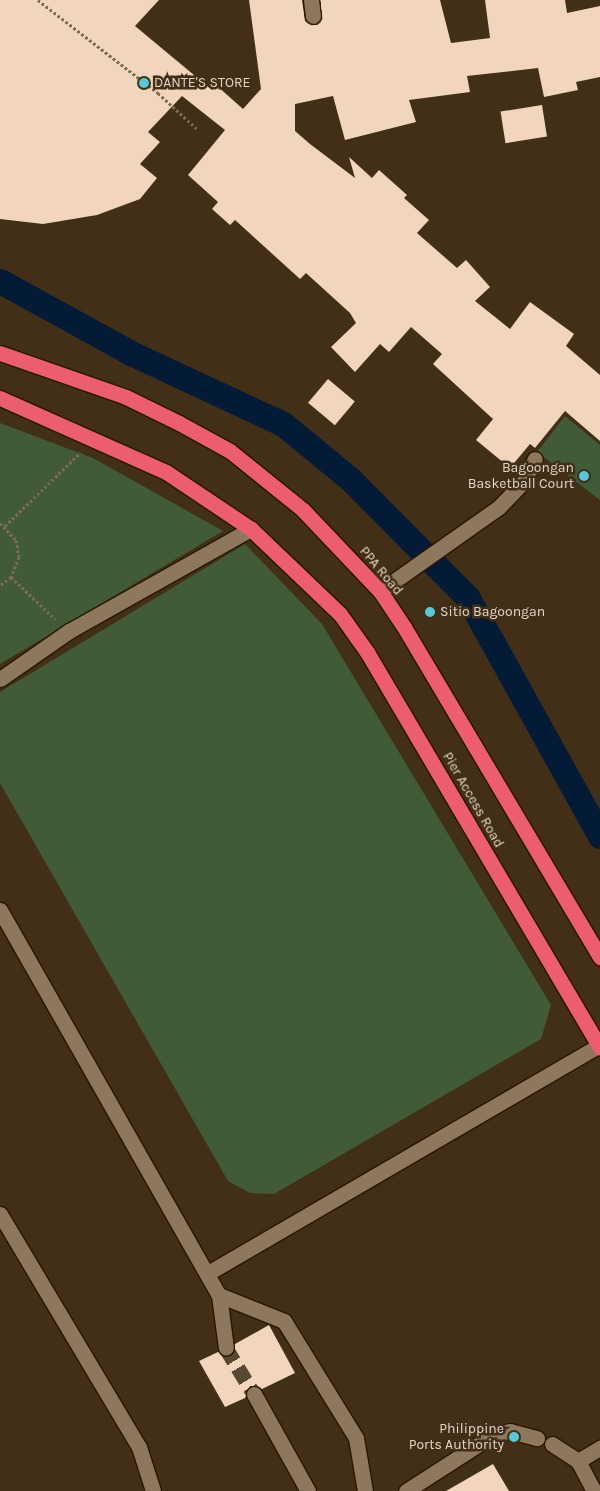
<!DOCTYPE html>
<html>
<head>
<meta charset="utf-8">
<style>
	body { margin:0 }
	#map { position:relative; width:600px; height:1491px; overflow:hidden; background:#412f17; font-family:Karla,sans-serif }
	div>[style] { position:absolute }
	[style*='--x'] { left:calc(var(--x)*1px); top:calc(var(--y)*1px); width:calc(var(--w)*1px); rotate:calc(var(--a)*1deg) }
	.green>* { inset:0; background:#415b39 }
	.canal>* { height:25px; margin:-12.5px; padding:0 12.5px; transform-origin:12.5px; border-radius:12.5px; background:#041b37 }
	.building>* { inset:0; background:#f1d5bc; transform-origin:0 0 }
	.minor-tunnel>* { height:15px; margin-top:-7.5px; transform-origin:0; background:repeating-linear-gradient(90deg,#594831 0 15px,transparent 0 23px) }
	.path>* { height:3px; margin-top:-1.5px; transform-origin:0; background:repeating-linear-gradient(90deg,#7b6b57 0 2.5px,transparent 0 5px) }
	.roads { filter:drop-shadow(1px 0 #271700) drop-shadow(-1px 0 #271700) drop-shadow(0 1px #271700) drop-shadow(0 -1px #271700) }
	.minor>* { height:15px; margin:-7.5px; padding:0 7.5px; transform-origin:7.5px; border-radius:7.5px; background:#8d785e }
	.highway>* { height:15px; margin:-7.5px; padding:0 7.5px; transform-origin:7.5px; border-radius:7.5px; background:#ec5d71 }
	.dots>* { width:14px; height:14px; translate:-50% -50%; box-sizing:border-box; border:2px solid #412f17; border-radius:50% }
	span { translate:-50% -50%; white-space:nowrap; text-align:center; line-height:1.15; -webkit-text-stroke:5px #412f17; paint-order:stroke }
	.poi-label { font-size:14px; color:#e0d5c6 }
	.left { translate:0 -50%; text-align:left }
	.right { translate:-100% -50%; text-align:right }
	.street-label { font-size:14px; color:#e0d5c6 }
</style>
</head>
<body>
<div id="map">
	<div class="green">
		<div style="clip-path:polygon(565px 416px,600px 445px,600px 500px,537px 452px)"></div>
		<div style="clip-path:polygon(0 423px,93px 458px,223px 531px,0 664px)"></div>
		<div style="clip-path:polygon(245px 544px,322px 624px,551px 1005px,541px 1039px,274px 1194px,250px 1193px,228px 1181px,0 783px,0 692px)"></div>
	</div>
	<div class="canal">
		<div style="--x:0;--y:281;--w:152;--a:28.8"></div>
		<div style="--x:133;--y:354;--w:166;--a:25"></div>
		<div style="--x:283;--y:424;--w:85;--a:39.3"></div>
		<div style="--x:349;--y:478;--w:169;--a:45.2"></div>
		<div style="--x:468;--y:598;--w:272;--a:61"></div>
	</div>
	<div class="building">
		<div style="clip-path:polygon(0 0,159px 0,135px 26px,212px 90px,216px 85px,243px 109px,261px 89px,249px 0,302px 0,305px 21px,314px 25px,322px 19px,320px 0,440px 0,451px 43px,490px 38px,485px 0,565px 0,567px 13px,600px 6px,600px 77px,576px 82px,578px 90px,544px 97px,538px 68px,467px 76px,470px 92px,409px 100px,416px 122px,345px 140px,333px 96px,295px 104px,295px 131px,310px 144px,355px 178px,349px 157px,372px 178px,379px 170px,407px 195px,404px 198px,429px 220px,417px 233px,457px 268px,466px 260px,490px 287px,475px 301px,510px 329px,530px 302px,574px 334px,566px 346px,600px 375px,600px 441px,565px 411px,535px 448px,530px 444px,510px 468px,476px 440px,493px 419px,433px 364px,442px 354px,411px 327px,389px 352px,380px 344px,355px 372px,331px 347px,356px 323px,350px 313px,306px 273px,300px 279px,235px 220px,230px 225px,212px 209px,218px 202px,188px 175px,225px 130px,182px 96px,148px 132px,160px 142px,140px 164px,157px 178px,140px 199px,97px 215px,43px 224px,0 219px)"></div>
		<div style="left:542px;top:105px;width:32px;height:42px;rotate:81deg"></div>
		<div style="left:328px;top:379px;width:35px;height:31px;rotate:40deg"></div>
		<div style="clip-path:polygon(269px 1325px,295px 1373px,262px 1389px,250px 1386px,245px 1398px,225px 1407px,199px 1361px,218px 1352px,231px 1356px,235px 1344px)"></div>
		<div style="clip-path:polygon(493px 1464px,509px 1491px,446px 1491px)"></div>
	</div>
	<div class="minor-tunnel">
		<div style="--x:226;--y:1348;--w:54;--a:58.7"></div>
	</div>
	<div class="path">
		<div style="--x:38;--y:0;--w:152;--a:37.8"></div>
		<div style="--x:158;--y:93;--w:53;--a:42.7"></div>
		<div style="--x:0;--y:523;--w:23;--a:47"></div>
		<div style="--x:16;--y:540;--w:17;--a:80"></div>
		<div style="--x:19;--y:557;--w:22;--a:112"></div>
		<div style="--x:11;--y:577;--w:14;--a:144"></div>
		<div style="--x:5;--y:526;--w:105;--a:-44.2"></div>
		<div style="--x:11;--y:577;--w:61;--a:43.7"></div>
	</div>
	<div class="roads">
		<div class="minor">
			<div style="--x:311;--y:0;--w:16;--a:83"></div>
			<div style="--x:380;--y:591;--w:146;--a:-35.2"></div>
			<div style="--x:499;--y:507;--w:37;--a:-46"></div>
			<div style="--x:525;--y:480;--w:23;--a:-65"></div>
			<div style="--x:0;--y:679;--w:84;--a:-34.8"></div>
			<div style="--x:69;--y:631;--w:209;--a:-29.3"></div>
			<div style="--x:0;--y:910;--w:443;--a:60.4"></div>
			<div style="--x:219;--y:1295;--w:53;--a:82.5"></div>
			<div style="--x:0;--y:1214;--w:271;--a:59.2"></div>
			<div style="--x:139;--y:1447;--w:46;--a:72.3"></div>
			<div style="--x:208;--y:1273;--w:453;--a:-30.2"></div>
			<div style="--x:219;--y:1295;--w:70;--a:21.8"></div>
			<div style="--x:284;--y:1321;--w:137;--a:58.4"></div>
			<div style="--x:356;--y:1438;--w:54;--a:80.4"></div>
			<div style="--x:254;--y:1394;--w:111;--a:60.9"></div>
			<div style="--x:552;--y:1444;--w:31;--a:33"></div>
			<div style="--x:578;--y:1461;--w:34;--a:62"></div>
			<div style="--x:578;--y:1461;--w:26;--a:-31"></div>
			<div style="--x:406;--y:1491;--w:103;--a:-32.8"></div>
			<div style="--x:493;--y:1435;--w:17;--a:-13"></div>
			<div style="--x:510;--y:1431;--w:28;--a:15"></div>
		</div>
		<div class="highway">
			<div style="--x:0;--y:353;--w:133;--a:19.2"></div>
			<div style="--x:126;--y:397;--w:59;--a:26.1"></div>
			<div style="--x:179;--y:423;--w:58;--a:28.8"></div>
			<div style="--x:230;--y:451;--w:94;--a:38.9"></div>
			<div style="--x:303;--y:510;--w:112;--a:46.5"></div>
			<div style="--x:380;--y:591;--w:43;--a:56.3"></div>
			<div style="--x:404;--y:627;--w:384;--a:59.3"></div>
			<div style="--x:0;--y:398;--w:182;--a:24"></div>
			<div style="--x:166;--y:472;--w:102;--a:33.8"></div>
			<div style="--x:251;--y:529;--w:123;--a:43.7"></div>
			<div style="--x:340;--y:614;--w:47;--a:54.6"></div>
			<div style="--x:367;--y:652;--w:459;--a:59.5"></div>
		</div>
	</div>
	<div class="dots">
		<div style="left:144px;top:83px;background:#52cbd7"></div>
		<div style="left:584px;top:476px;background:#52cbd7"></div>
		<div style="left:430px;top:612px;background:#52cbd7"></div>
		<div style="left:514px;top:1437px;background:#52cbd7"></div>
	</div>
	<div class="poi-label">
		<span class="left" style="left:154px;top:83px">DANTE'S STORE</span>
		<span class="right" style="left:574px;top:476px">Bagoongan<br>Basketball Court</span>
		<span class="left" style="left:440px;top:612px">Sitio Bagoongan</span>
		<span class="right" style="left:504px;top:1437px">Philippine<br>Ports Authority</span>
	</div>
	<div class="street-label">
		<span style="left:381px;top:571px;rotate:50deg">PPA Road</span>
		<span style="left:473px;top:800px;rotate:60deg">Pier Access Road</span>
	</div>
</div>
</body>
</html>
